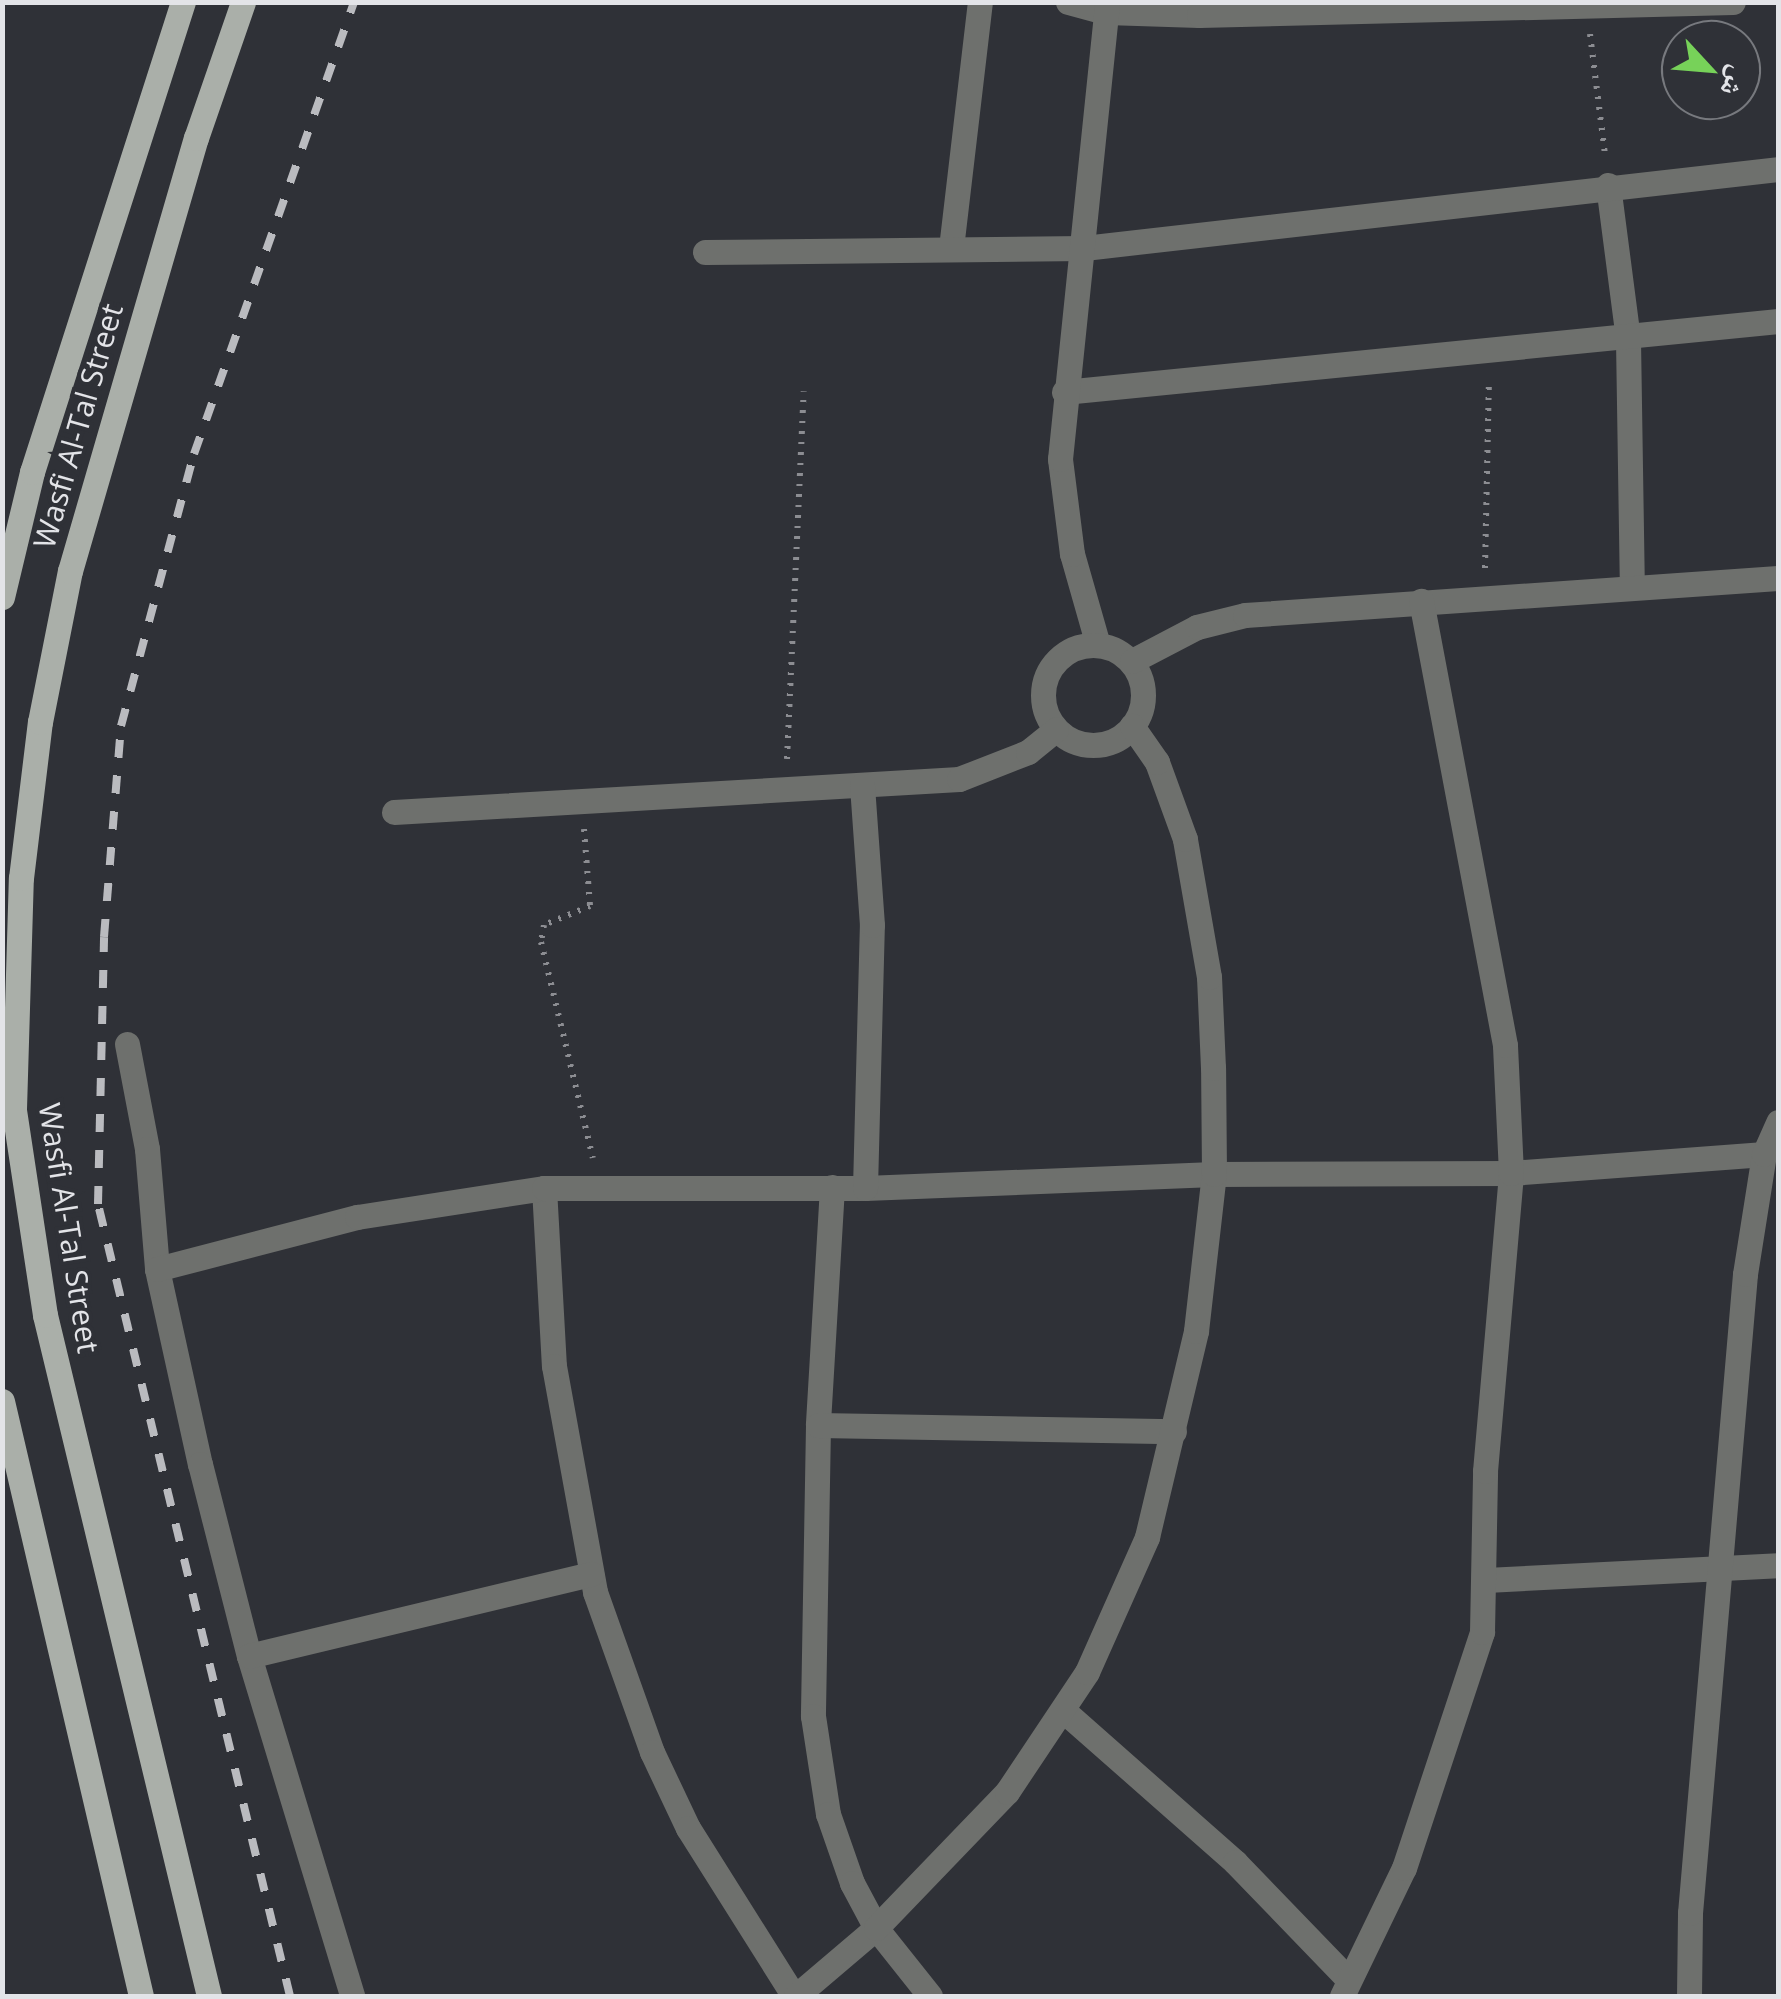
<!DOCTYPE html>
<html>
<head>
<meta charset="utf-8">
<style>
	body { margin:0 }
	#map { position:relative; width:1781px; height:1999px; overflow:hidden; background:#2f3137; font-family:"Open Sans","Noto Naskh Arabic",sans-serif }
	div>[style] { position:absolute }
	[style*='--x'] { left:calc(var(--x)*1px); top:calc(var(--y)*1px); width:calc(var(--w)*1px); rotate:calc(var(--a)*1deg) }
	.path>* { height:6px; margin-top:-3px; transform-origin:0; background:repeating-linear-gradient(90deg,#8c8d92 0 2.5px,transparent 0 10.5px) }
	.minor>* { height:25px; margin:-12.5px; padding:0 12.5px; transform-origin:12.5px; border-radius:12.5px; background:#6e706d }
	.minor>.ring { margin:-12.5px; padding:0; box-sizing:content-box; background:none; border:25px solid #6e706d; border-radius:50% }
	.major>* { height:25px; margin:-12.5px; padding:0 12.5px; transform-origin:12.5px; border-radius:12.5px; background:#aaafa9 }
	.rail>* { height:8px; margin-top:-4px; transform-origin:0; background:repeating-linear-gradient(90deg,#babbbf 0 18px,transparent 0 36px) }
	span { translate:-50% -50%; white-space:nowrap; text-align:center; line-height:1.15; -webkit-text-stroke:8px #2f3137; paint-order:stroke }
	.street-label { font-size:30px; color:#e3e4e8 }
	.frame { position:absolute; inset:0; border:5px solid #e3e4e8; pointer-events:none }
	.north { position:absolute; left:1661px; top:20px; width:100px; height:100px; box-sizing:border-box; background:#2f3137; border:2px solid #77797e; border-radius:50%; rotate:116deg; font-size:28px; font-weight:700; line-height:40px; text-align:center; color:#e3e4e8 }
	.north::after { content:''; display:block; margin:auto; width:35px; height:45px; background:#77d259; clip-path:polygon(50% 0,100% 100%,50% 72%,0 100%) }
</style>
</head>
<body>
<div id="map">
	<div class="path">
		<div style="--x:1590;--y:34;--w:122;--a:82.9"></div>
		<div style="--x:1485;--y:568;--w:188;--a:-88.8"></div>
		<div style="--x:787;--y:759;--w:368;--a:-87.4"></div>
		<div style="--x:584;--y:829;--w:77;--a:85.5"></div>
		<div style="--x:590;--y:906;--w:50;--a:157.6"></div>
		<div style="--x:544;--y:925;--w:17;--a:100"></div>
		<div style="--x:541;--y:942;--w:222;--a:76.5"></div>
	</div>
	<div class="minor">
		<div style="--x:1068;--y:2;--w:39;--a:15"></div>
		<div style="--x:1106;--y:12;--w:93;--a:1.8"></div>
		<div style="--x:1199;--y:15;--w:534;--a:-1.39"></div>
		<div style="--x:1608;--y:185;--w:156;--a:82.6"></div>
		<div style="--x:1628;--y:340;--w:243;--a:89.1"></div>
		<div style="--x:951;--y:248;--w:248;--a:-83.3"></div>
		<div style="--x:705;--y:252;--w:379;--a:-0.6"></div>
		<div style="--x:1084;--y:248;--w:698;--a:-6.49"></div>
		<div style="--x:1064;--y:392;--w:718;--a:-5.68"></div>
		<div style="--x:1098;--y:645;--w:95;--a:-105.9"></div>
		<div style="--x:1072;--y:554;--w:96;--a:-97.2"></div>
		<div style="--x:1060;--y:459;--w:459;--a:-84.1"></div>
		<div class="ring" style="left:1043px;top:645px;width:75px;height:75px"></div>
		<div style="--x:1132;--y:661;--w:73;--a:-27.6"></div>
		<div style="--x:1197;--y:627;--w:49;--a:-14"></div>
		<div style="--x:1245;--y:615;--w:534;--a:-3.97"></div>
		<div style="--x:394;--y:812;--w:566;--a:-3.34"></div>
		<div style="--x:959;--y:779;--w:74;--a:-21.4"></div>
		<div style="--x:1028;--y:752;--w:36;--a:-39"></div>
		<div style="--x:127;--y:1044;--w:107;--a:79.2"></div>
		<div style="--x:147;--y:1149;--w:120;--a:85.2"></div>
		<div style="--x:157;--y:1269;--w:200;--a:77.6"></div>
		<div style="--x:200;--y:1464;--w:198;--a:75.7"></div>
		<div style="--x:249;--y:1656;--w:355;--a:73.1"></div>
		<div style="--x:832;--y:1187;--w:238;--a:93.4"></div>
		<div style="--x:818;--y:1425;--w:291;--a:91"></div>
		<div style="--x:813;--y:1716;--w:99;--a:81.3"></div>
		<div style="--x:828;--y:1814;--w:73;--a:70.8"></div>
		<div style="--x:852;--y:1883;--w:51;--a:61.9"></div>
		<div style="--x:876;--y:1928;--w:87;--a:51.5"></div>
		<div style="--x:544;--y:1188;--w:178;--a:86.8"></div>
		<div style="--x:554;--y:1366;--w:230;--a:79.7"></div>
		<div style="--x:595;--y:1592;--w:170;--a:70.4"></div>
		<div style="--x:652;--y:1752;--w:84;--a:64.7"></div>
		<div style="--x:688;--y:1828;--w:199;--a:57.8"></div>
		<div style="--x:865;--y:1188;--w:349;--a:-2.3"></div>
		<div style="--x:1214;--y:1174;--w:297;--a:-0.2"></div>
		<div style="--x:1511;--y:1173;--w:254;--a:-4.3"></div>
		<div style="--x:157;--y:1269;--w:207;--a:-14.6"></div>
		<div style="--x:357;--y:1217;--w:189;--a:-8.8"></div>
		<div style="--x:544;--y:1188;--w:321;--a:0"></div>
		<div style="--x:865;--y:1188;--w:263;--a:-88.5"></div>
		<div style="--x:872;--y:925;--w:140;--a:-94.1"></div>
		<div style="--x:818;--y:1425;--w:356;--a:1"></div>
		<div style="--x:1486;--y:1580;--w:292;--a:-2.9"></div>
		<div style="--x:249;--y:1656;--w:352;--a:-13.5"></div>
		<div style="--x:1065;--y:1712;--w:227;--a:41.4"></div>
		<div style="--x:1235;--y:1862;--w:164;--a:46"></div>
		<div style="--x:796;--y:1996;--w:105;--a:-40.4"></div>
		<div style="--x:876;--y:1928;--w:189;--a:-46.1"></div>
		<div style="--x:1007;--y:1792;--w:144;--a:-56.3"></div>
		<div style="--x:1087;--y:1672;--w:148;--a:-66"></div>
		<div style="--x:1147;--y:1537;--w:212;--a:-76.6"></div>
		<div style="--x:1196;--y:1331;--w:158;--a:-83.5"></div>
		<div style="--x:1214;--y:1174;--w:106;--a:-90.5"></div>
		<div style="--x:1213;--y:1068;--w:91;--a:-92.5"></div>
		<div style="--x:1209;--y:977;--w:140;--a:-99.9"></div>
		<div style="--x:1185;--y:839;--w:82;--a:-110"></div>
		<div style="--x:1157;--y:762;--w:44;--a:-124.8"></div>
		<div style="--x:1342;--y:1996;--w:142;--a:-64.2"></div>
		<div style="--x:1404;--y:1868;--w:249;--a:-71.7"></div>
		<div style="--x:1482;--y:1632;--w:161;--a:-88.9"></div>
		<div style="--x:1485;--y:1471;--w:299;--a:-85"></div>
		<div style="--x:1511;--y:1173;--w:128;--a:-92.7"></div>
		<div style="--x:1505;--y:1045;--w:452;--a:-100.7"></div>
		<div style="--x:1689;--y:1996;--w:83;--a:-89.3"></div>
		<div style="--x:1690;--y:1913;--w:641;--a:-85.08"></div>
		<div style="--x:1745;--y:1274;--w:121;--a:-81"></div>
		<div style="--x:1764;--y:1154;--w:35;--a:-66"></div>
	</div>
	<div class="major">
		<div style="--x:2;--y:597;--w:129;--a:-76.5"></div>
		<div style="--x:32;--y:472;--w:494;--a:-72.2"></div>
		<div style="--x:2;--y:1401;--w:611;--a:76.85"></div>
		<div style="--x:209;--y:1996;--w:700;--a:-103.54"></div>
		<div style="--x:45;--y:1315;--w:208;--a:-98.6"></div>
		<div style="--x:14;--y:1109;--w:231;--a:-88.3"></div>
		<div style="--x:21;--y:878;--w:157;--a:-83.1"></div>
		<div style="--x:40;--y:722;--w:154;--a:-78.8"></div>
		<div style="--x:70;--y:571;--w:451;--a:-73.8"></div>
		<div style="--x:196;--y:138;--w:144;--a:-70.9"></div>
	</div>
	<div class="rail">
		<div style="--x:290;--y:1996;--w:815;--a:-103.63"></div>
		<div style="--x:98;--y:1204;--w:267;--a:-88.7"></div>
		<div style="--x:104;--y:937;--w:212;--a:-85.4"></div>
		<div style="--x:121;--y:726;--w:282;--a:-75"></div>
		<div style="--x:194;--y:454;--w:479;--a:-70.5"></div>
	</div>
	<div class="street-label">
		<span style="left:78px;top:426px;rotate:-74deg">Wasfi Al-Tal Street</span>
		<span style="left:69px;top:1228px;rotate:81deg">Wasfi Al-Tal Street</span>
	</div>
	<div class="frame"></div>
	<div class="north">ش</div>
</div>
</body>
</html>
